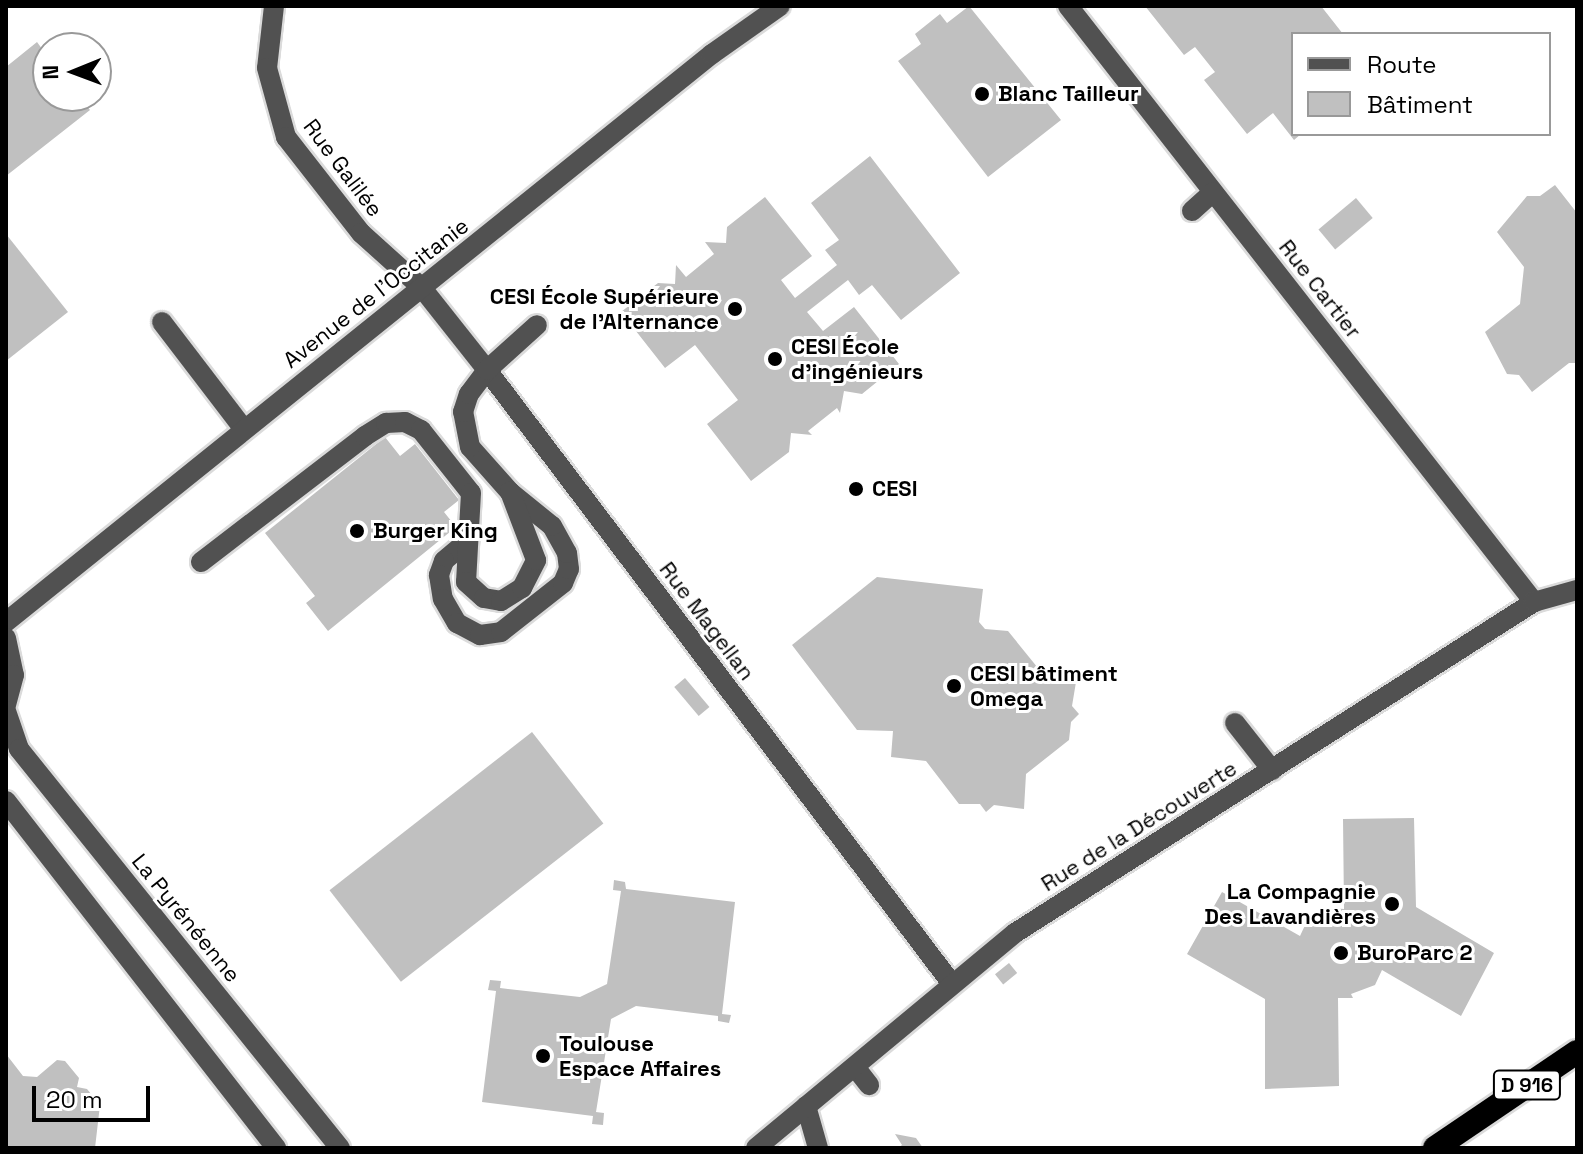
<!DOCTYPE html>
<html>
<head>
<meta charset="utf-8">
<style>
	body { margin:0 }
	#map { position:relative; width:1583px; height:1154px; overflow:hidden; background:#fff; font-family:"Space Grotesk",sans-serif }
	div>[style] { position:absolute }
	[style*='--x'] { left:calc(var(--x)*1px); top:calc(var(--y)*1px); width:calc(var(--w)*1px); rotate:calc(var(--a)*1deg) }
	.building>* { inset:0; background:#c0c0c0; transform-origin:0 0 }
	.roads { filter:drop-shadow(2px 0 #dbdbdb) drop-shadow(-2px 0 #dbdbdb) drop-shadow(0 2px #dbdbdb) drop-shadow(0 -2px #dbdbdb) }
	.minor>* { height:20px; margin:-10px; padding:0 10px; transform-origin:10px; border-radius:10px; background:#515151 }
	.highway>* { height:24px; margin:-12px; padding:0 12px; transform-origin:12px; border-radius:12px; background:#000 }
	.dots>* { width:22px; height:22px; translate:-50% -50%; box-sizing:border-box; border:4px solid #fff; border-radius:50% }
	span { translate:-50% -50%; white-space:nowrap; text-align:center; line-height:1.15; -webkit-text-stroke:6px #fff; paint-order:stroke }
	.shield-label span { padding:2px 6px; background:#fff; border:2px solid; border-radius:6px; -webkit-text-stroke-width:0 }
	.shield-label { font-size:20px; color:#000; font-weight:700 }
	.poi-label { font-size:22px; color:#000; font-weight:700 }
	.left { translate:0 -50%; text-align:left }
	.right { translate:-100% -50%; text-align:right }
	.street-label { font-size:22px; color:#000 }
	.frame { position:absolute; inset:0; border:8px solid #000; pointer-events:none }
	.legend { position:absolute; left:1291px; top:32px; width:260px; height:104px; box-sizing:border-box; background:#fff; border:2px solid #999; margin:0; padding:10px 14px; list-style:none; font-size:24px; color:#000 }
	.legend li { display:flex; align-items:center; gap:16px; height:40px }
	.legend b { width:40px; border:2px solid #999 }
	.north { position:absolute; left:32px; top:32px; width:80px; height:80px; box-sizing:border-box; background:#fff; border:2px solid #999; border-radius:50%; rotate:269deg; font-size:22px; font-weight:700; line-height:32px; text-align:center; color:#000 }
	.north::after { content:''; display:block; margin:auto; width:28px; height:36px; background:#000; clip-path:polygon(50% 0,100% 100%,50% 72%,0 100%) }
	.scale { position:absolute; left:32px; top:1086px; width:118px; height:36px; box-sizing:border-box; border:4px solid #000; border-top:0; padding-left:10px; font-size:24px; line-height:28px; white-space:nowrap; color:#000; -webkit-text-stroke:6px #fff; paint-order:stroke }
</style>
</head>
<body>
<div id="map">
	<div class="building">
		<div style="clip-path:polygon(969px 6px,1061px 120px,988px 177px,898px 61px,921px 44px,915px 34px,940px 14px,947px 23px)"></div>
		<div style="clip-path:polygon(1145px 6px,1321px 6px,1343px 34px,1293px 34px,1293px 134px,1301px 134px,1294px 140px,1273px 113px,1247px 134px,1204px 80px,1215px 72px,1195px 47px,1184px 55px)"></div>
		<div style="clip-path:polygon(37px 42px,48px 57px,48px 96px,79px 96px,90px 110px,6px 176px,6px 67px)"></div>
		<div style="clip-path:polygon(870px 156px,960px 273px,901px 320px,872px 285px,859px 295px,848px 280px,807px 312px,823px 331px,854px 307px,899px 364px,862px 394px,844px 391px,840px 413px,837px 408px,808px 431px,812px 435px,791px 433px,789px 452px,751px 481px,707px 424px,738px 400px,695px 345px,665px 368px,621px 312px,658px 283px,675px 284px,676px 265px,686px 277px,714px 254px,705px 242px,726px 243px,727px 227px,765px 197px,812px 256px,781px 280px,795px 298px,837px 265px,825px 250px,839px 240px,811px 203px)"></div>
		<div style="clip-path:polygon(1555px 185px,1577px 213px,1577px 363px,1569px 363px,1532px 392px,1519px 375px,1507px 374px,1485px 332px,1520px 304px,1524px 267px,1497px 232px,1527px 196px,1540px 196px)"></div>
		<div style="left:1356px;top:198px;width:26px;height:49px;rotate:50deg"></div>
		<div style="clip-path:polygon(6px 234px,68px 312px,6px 361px)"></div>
		<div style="clip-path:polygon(385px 437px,400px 456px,415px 444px,459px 500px,444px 512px,456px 527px,328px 631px,306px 603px,315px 596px,265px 533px)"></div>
		<div style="clip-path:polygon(877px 577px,983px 589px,979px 622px,985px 629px,1008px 631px,1042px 673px,1077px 676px,1072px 706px,1079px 714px,1071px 722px,1069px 740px,1026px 774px,1024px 809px,994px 805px,986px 812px,980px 804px,959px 804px,926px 761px,891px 757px,893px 731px,857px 730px,792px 645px)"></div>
		<div style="left:685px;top:678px;width:38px;height:14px;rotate:50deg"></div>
		<div style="left:532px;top:732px;width:116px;height:257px;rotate:52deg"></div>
		<div style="clip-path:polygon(1414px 818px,1416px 907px,1494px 953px,1461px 1016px,1382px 970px,1375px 985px,1351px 994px,1353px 998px,1338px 998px,1339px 1086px,1265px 1089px,1265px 999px,1187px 954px,1222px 892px,1300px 936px,1307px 921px,1311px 927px,1333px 913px,1330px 908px,1344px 909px,1343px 819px)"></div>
		<div style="clip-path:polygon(614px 880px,625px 882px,626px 889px,735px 902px,722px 1014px,731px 1015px,729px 1023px,718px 1021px,718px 1016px,636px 1006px,611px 1019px,596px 1112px,604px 1113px,603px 1125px,592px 1124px,593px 1116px,482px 1102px,496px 991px,488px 990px,490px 980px,501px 981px,500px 988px,580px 997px,607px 984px,621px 891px,613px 890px)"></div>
		<div style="left:1009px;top:963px;width:13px;height:18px;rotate:51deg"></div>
		<div style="clip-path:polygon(6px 1054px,23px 1076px,37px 1077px,57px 1060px,65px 1061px,79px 1078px,77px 1087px,87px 1089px,100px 1105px,95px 1148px,6px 1148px)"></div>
		<div style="clip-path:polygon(895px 1134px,916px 1138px,923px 1148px,898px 1148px,902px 1145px)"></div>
	</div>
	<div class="roads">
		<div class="minor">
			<div style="--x:274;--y:6;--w:62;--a:96.4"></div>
			<div style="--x:267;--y:68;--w:72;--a:74.6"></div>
			<div style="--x:286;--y:137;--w:122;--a:52"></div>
			<div style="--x:361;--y:233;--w:82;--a:42"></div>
			<div style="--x:422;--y:288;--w:105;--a:51.6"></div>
			<div style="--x:487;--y:370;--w:770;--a:52.86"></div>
			<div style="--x:1068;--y:6;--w:757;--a:51.98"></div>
			<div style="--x:1192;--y:211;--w:28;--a:-42"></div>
			<div style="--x:162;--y:322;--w:133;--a:52.6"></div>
			<div style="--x:464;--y:544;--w:26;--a:140"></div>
			<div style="--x:444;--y:561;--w:15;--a:110"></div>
			<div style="--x:439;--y:575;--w:24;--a:81"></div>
			<div style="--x:443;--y:599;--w:28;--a:60"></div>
			<div style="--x:457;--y:623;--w:26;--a:28"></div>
			<div style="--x:480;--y:635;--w:21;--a:-8"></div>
			<div style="--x:501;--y:632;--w:79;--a:-38.3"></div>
			<div style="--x:563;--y:583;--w:15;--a:-67"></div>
			<div style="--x:569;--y:569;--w:16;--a:-97"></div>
			<div style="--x:567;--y:553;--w:31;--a:-119"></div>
			<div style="--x:552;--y:526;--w:54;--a:-141"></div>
			<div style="--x:510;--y:492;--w:60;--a:-131.6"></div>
			<div style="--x:470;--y:447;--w:36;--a:-101"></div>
			<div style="--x:463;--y:412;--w:19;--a:-72"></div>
			<div style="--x:469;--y:394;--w:30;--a:-53"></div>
			<div style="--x:487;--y:370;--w:67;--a:-42"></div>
			<div style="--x:201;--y:562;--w:207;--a:-37.5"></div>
			<div style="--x:365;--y:436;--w:25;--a:-32"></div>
			<div style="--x:386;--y:423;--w:19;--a:-3"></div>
			<div style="--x:405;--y:422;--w:18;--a:27"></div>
			<div style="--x:421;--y:430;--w:80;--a:51.6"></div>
			<div style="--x:471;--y:493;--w:89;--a:93.2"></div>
			<div style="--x:466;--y:582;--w:24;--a:42"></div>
			<div style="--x:484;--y:598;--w:17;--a:10"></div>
			<div style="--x:501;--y:601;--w:25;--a:-32"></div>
			<div style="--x:522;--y:588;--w:31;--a:-63"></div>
			<div style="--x:536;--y:560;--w:73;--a:-110.9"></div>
			<div style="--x:6;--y:622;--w:906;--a:-38.82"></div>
			<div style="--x:712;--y:54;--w:83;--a:-35.2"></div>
			<div style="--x:6;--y:638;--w:38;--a:78"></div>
			<div style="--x:14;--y:675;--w:31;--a:105"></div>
			<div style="--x:6;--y:711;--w:40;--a:71.1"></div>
			<div style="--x:19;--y:749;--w:512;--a:51.18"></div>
			<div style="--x:1235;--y:723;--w:60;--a:51.8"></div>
			<div style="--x:6;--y:801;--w:440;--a:52.1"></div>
			<div style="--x:855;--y:1067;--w:23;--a:52"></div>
			<div style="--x:806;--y:1106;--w:44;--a:74.1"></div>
			<div style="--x:756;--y:1148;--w:337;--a:-39.7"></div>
			<div style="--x:1015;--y:933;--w:616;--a:-32.53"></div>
			<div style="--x:1534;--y:602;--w:45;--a:-15.6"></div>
		</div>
		<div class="highway">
			<div style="--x:1435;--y:1148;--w:171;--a:-34.1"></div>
		</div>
	</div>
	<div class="dots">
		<div style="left:982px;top:94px;background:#000"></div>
		<div style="left:735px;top:309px;background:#000"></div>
		<div style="left:775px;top:359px;background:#000"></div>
		<div style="left:856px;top:489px;background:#000"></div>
		<div style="left:357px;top:531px;background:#000"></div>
		<div style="left:954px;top:686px;background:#000"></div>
		<div style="left:1392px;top:904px;background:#000"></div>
		<div style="left:1341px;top:953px;background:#000"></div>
		<div style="left:543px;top:1056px;background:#000"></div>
	</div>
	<div class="shield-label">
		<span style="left:1527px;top:1085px">D 916</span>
	</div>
	<div class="poi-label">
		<span class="left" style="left:998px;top:94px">Blanc Tailleur</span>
		<span class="right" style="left:719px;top:309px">CESI École Supérieure<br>de l’Alternance</span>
		<span class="left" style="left:791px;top:359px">CESI École<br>d'ingénieurs</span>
		<span class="left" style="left:872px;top:489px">CESI</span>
		<span class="left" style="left:373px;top:531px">Burger King</span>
		<span class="left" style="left:970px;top:686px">CESI bâtiment<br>Omega</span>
		<span class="right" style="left:1376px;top:904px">La Compagnie<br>Des Lavandières</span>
		<span class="left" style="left:1357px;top:953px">BuroParc 2</span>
		<span class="left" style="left:559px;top:1056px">Toulouse<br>Espace Affaires</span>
	</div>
	<div class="street-label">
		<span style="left:343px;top:168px;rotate:53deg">Rue Galilée</span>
		<span style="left:1320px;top:289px;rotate:52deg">Rue Cartier</span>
		<span style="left:376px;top:293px;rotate:-38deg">Avenue de l'Occitanie</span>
		<span style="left:707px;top:621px;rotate:53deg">Rue Magellan</span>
		<span style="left:1139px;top:826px;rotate:-32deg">Rue de la Découverte</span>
		<span style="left:186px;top:918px;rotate:51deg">La Pyrénéenne</span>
	</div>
	<div class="frame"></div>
	<ul class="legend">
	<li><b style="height:10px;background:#515151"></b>Route</li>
	<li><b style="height:22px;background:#c0c0c0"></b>Bâtiment</li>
	</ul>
	<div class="north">N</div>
	<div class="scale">20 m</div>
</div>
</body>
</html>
